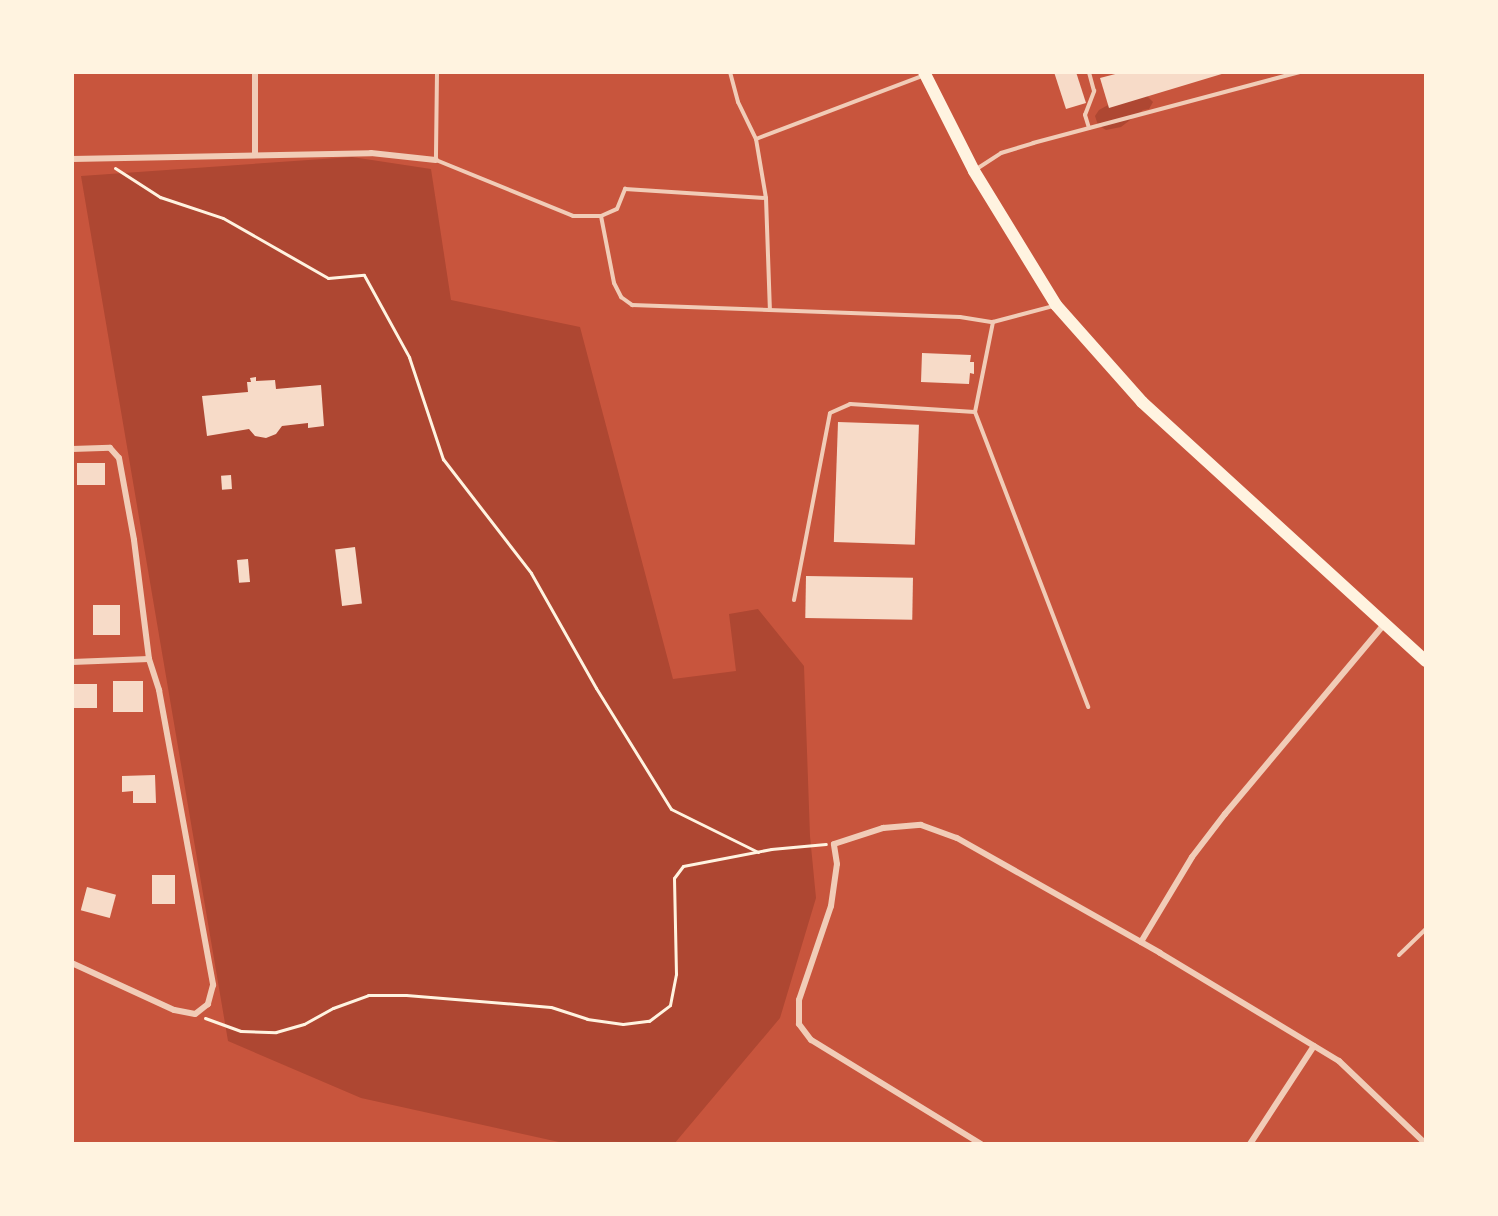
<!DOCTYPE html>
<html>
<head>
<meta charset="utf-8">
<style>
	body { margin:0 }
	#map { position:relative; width:1498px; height:1216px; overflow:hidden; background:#c8553d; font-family:"Nunito Sans",sans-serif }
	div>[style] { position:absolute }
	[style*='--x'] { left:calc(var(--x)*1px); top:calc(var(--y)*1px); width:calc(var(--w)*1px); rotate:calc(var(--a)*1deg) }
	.green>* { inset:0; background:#ae4732 }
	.building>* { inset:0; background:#f7dbc8; transform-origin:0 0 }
	.path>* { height:3px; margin:-1.5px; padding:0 1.5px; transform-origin:1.5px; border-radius:1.5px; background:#fff3e0 }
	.service>* { height:4px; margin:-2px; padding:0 2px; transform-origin:2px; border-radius:2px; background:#f1ccb7 }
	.minor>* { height:6px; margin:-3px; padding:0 3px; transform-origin:3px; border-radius:3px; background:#f1ccb7 }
	.primary>* { height:12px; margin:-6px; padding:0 6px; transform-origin:6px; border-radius:6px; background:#fff3e0 }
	span { translate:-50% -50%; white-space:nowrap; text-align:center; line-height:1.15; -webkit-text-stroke:6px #fff3e0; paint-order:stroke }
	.frame { position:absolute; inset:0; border:74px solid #fff3e0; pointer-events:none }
</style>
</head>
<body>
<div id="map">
	<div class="green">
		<div style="clip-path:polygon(1130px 93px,1145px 94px,1153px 102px,1149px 109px,1143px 110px,1121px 127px,1106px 130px,1098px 125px,1095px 116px,1099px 110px)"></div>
		<div style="clip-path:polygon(352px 157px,431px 169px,451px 300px,580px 327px,673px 679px,736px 671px,729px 614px,758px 609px,804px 666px,810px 836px,816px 898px,780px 1018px,674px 1144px,568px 1144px,361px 1098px,228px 1041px,81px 176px)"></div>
	</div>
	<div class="building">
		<div style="clip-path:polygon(1054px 72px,1076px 72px,1086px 103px,1066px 109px)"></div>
		<div style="clip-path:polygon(1123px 72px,1225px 72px,1225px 73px,1109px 108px,1100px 78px)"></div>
		<div style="clip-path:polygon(922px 353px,971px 355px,970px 362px,974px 362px,974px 374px,970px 373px,969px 384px,921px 382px)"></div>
		<div style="clip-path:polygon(256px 377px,256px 381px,275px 380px,276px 389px,321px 385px,324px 426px,308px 428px,308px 423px,282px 426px,276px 434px,266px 438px,255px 436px,249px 429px,207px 436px,202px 396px,248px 392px,247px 382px,251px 382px,250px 378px)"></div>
		<div style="left:838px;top:422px;width:81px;height:120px;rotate:2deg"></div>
		<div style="left:77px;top:463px;width:28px;height:22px"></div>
		<div style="left:231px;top:475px;width:14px;height:10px;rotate:86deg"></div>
		<div style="left:355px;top:547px;width:57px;height:20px;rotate:83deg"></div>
		<div style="left:248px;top:559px;width:23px;height:11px;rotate:85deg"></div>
		<div style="left:806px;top:576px;width:107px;height:42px;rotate:1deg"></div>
		<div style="left:93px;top:605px;width:27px;height:30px"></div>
		<div style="left:113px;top:681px;width:30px;height:31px"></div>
		<div style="left:72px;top:684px;width:25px;height:24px"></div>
		<div style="clip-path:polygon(155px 775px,156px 803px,133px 803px,133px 791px,122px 792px,122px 776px)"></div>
		<div style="left:152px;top:875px;width:23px;height:29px"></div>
		<div style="left:87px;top:887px;width:30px;height:24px;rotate:15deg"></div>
	</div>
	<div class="path">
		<div style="--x:115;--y:168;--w:54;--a:32.8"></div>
		<div style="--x:160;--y:197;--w:66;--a:18.4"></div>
		<div style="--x:223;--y:218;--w:121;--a:29.7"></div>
		<div style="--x:328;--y:278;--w:36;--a:-5"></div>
		<div style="--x:364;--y:275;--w:94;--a:61.2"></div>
		<div style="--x:409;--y:357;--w:108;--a:71.6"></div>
		<div style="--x:443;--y:459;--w:144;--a:52.3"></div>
		<div style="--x:531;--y:573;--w:132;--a:60.5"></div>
		<div style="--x:596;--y:688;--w:142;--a:58.2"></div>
		<div style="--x:671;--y:809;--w:97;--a:26.3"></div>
		<div style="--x:205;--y:1018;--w:38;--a:20"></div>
		<div style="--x:241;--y:1031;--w:35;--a:2"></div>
		<div style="--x:276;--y:1032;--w:29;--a:-16"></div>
		<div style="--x:304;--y:1024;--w:33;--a:-29"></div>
		<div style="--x:333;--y:1008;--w:37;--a:-20"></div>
		<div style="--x:368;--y:995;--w:38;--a:0"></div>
		<div style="--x:406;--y:995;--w:145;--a:4.7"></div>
		<div style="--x:551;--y:1007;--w:38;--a:18"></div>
		<div style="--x:587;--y:1019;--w:36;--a:8"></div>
		<div style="--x:623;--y:1024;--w:26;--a:-7"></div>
		<div style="--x:649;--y:1021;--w:26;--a:-37"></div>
		<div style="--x:670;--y:1005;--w:32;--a:-79"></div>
		<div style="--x:676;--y:974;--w:96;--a:-91.2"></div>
		<div style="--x:674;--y:878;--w:15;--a:-53"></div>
		<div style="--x:683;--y:866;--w:90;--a:-10.9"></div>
		<div style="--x:771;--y:849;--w:55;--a:-5.2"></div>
	</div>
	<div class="service">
		<div style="--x:437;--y:72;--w:88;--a:90.7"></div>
		<div style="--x:436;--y:160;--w:148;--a:22.2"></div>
		<div style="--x:573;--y:216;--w:28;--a:0"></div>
		<div style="--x:601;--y:216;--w:17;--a:-24"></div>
		<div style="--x:617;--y:209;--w:22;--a:-68"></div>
		<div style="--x:625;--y:189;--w:141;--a:3.7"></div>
		<div style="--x:730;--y:72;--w:31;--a:75"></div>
		<div style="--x:738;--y:102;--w:41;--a:64.1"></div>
		<div style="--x:756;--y:139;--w:60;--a:80.4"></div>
		<div style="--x:766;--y:198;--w:112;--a:88"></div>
		<div style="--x:1089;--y:128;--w:14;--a:-107"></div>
		<div style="--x:1085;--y:115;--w:26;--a:-69"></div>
		<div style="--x:1094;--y:91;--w:20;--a:-105"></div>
		<div style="--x:756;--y:139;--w:178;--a:-20.8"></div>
		<div style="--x:975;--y:170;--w:31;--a:-33"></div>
		<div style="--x:1001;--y:153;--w:34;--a:-17"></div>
		<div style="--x:1033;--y:143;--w:276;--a:-14.9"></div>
		<div style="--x:601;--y:216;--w:68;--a:79"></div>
		<div style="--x:614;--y:283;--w:16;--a:63"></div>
		<div style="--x:621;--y:297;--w:14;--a:36"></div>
		<div style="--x:632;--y:305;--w:328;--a:2.1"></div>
		<div style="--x:960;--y:317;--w:33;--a:9"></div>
		<div style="--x:993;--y:322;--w:62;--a:-14.9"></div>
		<div style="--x:975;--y:412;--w:316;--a:69"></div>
		<div style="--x:794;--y:600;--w:190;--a:-79.1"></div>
		<div style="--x:830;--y:413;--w:22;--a:-24"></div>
		<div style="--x:850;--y:404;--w:125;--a:3.7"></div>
		<div style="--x:975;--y:412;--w:92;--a:-78.7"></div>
		<div style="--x:1399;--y:955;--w:37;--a:-44"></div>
	</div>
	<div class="minor">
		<div style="--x:255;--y:155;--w:83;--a:-90"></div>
		<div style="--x:72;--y:159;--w:299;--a:-1.1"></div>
		<div style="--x:371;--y:153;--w:65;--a:6.1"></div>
		<div style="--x:72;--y:449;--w:38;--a:-2"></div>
		<div style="--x:110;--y:448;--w:13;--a:48"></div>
		<div style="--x:119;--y:458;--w:83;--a:79.6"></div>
		<div style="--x:134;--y:540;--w:120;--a:82.8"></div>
		<div style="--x:149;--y:659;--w:33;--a:72"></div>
		<div style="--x:159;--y:690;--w:300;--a:79.6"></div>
		<div style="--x:213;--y:985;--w:20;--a:105"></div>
		<div style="--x:208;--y:1004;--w:16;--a:142"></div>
		<div style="--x:195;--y:1014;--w:21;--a:-169"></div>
		<div style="--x:174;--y:1010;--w:112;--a:-155.3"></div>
		<div style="--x:72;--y:662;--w:77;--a:-2.2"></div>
		<div style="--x:1141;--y:942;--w:99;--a:-59"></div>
		<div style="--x:1192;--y:857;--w:54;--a:-52.5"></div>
		<div style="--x:1225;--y:814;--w:251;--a:-50"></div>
		<div style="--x:981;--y:1144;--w:199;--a:-148.5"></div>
		<div style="--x:811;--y:1040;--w:20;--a:-127"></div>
		<div style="--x:799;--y:1024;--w:24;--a:-90"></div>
		<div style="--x:799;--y:1000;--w:99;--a:-71.2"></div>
		<div style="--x:831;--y:906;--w:42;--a:-81.9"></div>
		<div style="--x:837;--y:864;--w:20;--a:-99"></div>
		<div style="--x:834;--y:844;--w:52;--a:-18.1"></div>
		<div style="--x:883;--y:828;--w:38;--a:-5"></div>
		<div style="--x:921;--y:825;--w:38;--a:20"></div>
		<div style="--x:957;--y:838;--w:233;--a:29.5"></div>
		<div style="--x:1160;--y:953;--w:209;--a:31.1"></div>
		<div style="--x:1339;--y:1061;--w:120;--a:43.7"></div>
		<div style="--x:1250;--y:1144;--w:117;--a:-56.9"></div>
	</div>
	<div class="primary">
		<div style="--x:924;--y:72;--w:111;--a:63.2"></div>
		<div style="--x:974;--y:171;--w:157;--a:58.5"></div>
		<div style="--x:1056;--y:305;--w:130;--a:48.4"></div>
		<div style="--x:1142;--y:402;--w:384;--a:42.4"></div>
	</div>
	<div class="frame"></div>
</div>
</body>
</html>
